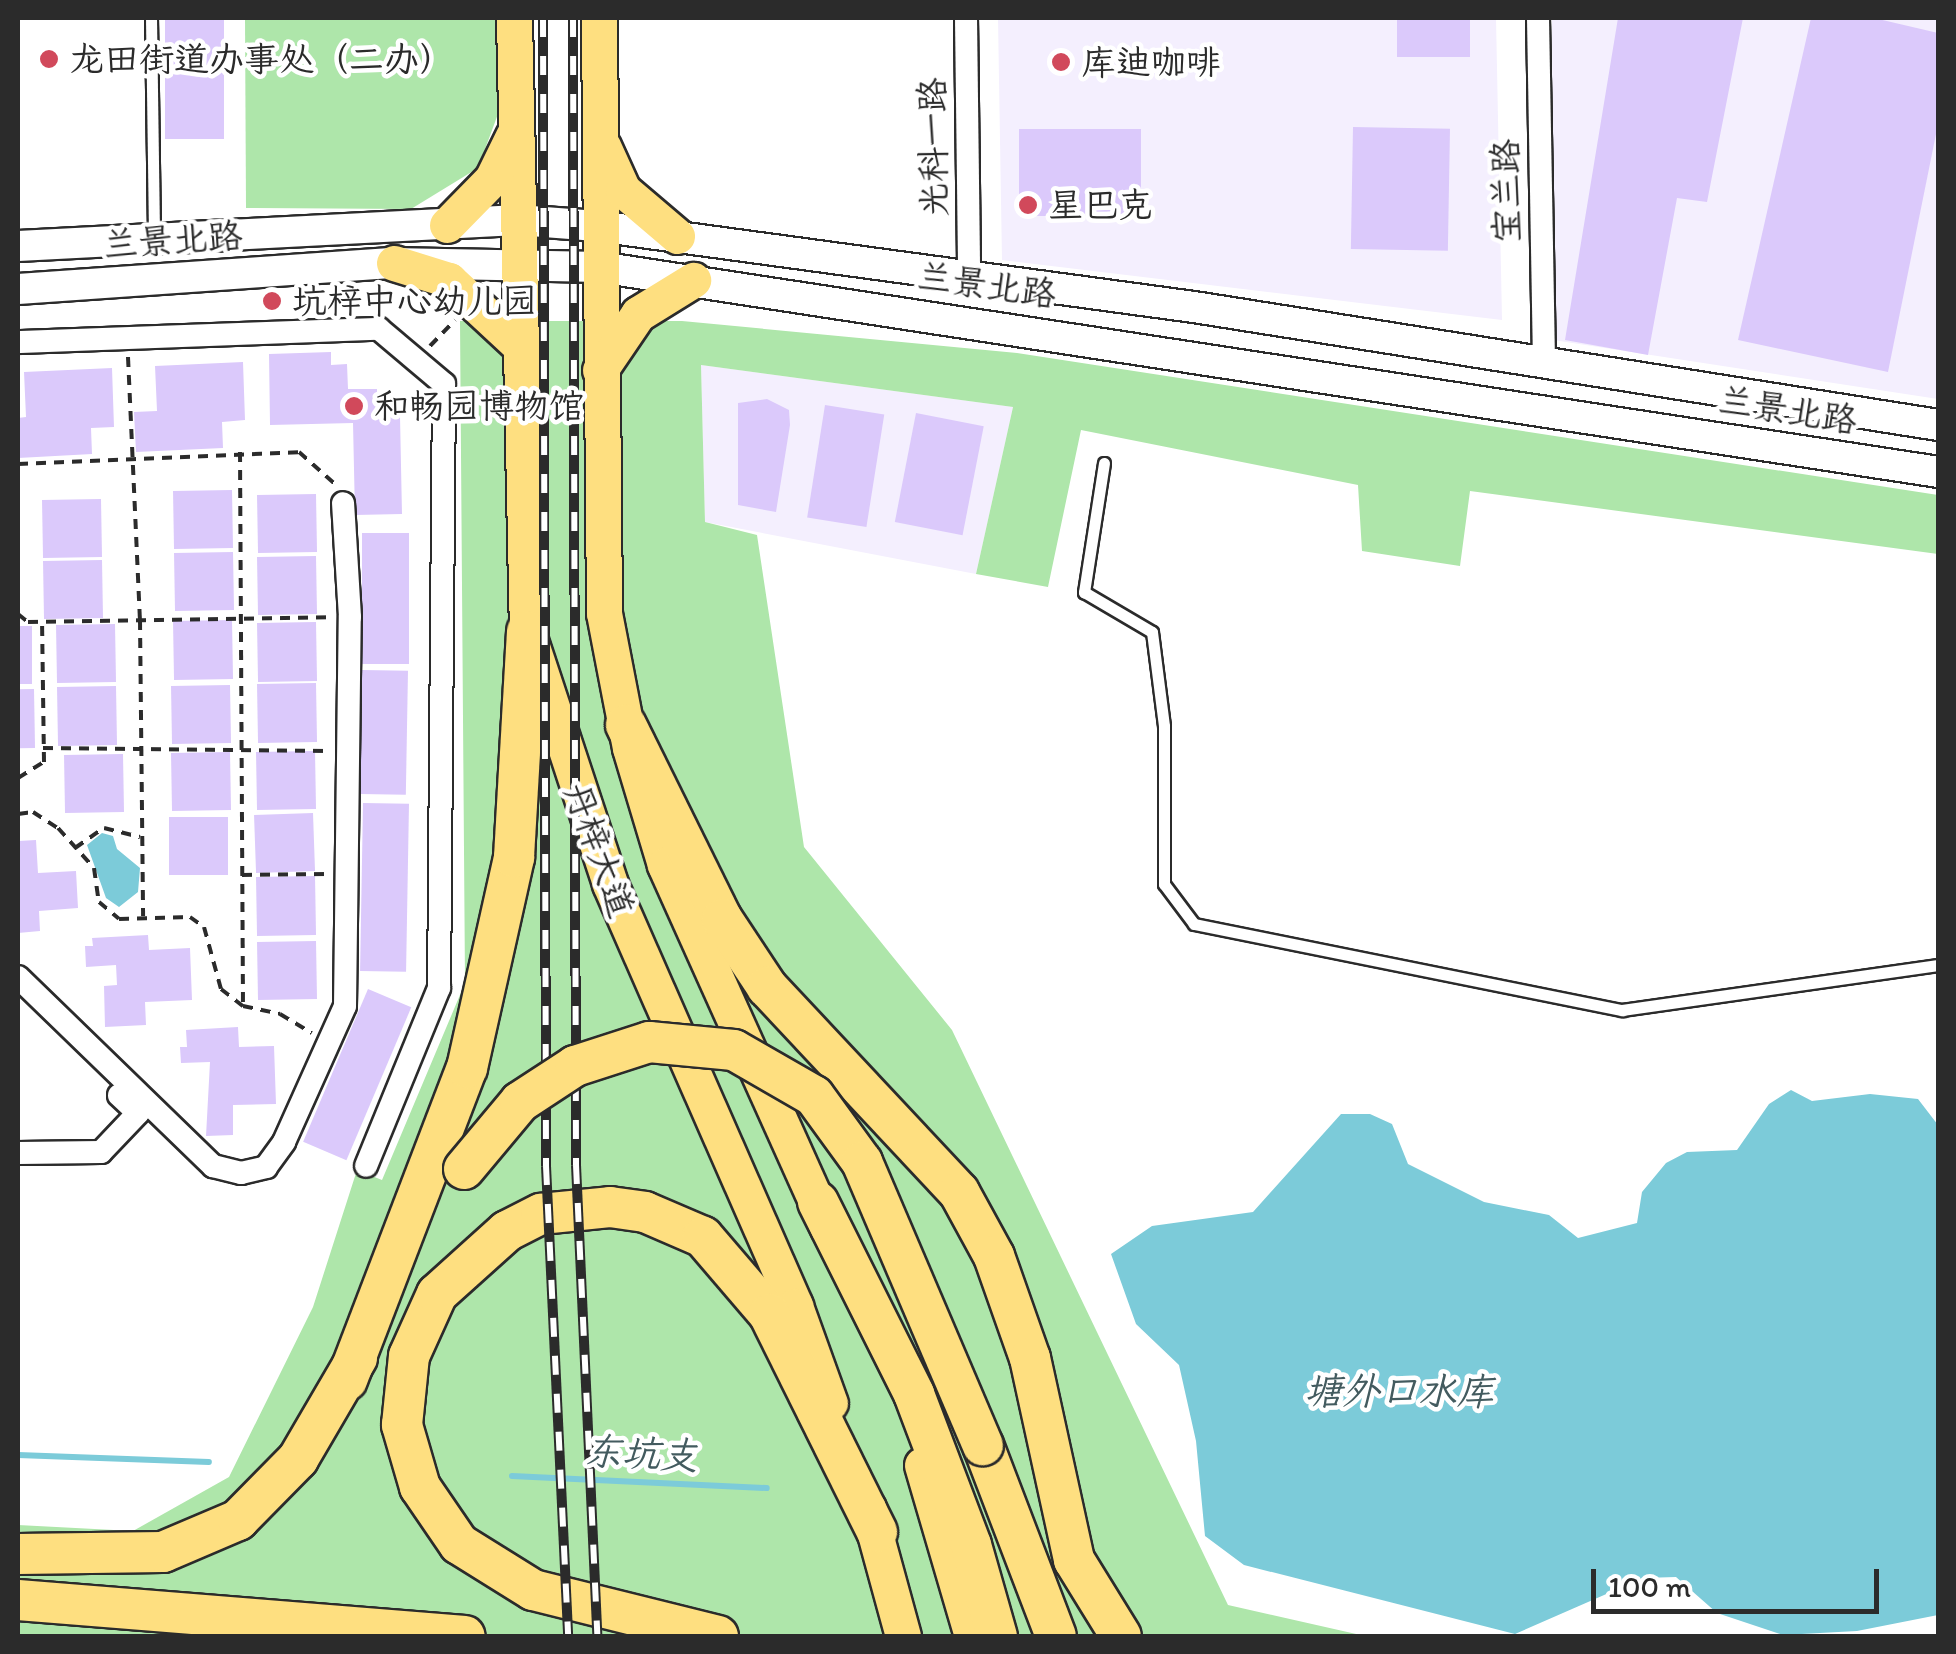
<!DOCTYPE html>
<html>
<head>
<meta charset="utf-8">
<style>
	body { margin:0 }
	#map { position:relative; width:1956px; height:1654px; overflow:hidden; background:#fff; font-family:Itim,"LXGW WenKai TC",sans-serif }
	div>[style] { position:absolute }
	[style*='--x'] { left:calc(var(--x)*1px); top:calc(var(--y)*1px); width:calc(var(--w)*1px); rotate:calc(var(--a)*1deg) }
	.built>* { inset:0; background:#f4effe }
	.green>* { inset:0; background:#aee6aa }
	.water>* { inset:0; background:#7ccbd9 }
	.stream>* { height:6px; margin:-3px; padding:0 3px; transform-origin:3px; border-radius:3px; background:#7ccbd9 }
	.building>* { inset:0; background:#dbc9fb; transform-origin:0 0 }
	.path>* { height:4px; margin-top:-2px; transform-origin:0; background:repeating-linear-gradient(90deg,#2b2b2b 0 10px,transparent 0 18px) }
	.roads { filter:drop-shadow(2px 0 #2b2b2b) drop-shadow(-2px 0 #2b2b2b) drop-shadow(0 2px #2b2b2b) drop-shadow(0 -2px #2b2b2b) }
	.lane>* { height:11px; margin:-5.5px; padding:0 5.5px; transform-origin:5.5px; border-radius:5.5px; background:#fff }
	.street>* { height:22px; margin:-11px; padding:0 11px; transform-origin:11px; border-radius:11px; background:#fff }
	.secondary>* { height:30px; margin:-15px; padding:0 15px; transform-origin:15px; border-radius:15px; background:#fff }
	.primary>* { height:35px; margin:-17.5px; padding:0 17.5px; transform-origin:17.5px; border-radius:17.5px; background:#fedf80 }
	.highway>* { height:40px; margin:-20px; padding:0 20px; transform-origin:20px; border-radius:20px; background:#fedf80 }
	.rail>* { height:10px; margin-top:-5px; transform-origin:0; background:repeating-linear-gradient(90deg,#fff 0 19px,#2b2b2b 0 38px); box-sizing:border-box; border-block:2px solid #2b2b2b }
	.bridges { filter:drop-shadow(2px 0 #2b2b2b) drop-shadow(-2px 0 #2b2b2b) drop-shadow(0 2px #2b2b2b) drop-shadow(0 -2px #2b2b2b) }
	.highway-bridge>* { height:40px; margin:-20px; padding:0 20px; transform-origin:20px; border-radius:20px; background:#fedf80 }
	.dots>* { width:28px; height:28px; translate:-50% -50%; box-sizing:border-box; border:5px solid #fff; border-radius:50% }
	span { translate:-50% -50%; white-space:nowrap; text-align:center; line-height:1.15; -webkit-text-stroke:9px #fff; paint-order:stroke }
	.poi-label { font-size:35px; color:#2b2b2b }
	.left { translate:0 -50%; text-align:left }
	.street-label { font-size:35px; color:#2b2b2b }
	.water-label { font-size:38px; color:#435b5f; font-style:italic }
	.frame { position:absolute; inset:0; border:20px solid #2b2b2b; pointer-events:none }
	.scale { position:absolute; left:1591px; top:1569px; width:288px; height:45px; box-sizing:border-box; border:5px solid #2b2b2b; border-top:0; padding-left:12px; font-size:30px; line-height:35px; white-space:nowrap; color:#2b2b2b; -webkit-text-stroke:8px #fff; paint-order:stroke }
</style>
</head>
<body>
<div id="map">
	<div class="built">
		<div style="clip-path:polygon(998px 18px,1496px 18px,1502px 320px,1002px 260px)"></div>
		<div style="clip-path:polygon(1552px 18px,1938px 18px,1938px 399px,1553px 340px)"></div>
		<div style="clip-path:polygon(701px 365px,1013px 407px,976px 574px,705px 522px)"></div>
	</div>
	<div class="green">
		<div style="clip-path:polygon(245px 18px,495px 18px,498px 114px,478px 168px,411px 209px,246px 208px)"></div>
		<div style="clip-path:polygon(460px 321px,682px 321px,1017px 353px,1938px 495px,1938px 554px,1470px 491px,1460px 566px,1362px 551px,1358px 485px,1081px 430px,1048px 587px,976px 574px,1013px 407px,701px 365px,705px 522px,757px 535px,804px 847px,952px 1030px,1228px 1605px,1365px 1636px,18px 1636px,18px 1525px,133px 1531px,229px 1477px,313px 1307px,357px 1170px,382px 1180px,465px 983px)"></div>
	</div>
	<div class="water">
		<div style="clip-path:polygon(102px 833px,113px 836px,117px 849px,140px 868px,138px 892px,119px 907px,106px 898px,87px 845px)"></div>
		<div style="clip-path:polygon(1791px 1090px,1812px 1101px,1870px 1094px,1918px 1099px,1938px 1125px,1938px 1615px,1857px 1631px,1783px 1635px,1717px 1613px,1676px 1577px,1643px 1578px,1515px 1634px,1244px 1565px,1205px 1536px,1196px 1441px,1179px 1365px,1136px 1324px,1111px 1254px,1152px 1226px,1253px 1212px,1341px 1114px,1370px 1114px,1392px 1124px,1408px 1164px,1484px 1202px,1549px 1215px,1578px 1238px,1637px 1223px,1642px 1192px,1666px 1163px,1687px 1152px,1737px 1150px,1769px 1104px)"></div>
	</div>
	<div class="stream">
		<div style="--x:18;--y:1455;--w:191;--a:2.1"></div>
		<div style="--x:512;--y:1476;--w:255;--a:2.7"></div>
	</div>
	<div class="building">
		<div style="left:165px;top:18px;width:59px;height:121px"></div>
		<div style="left:1397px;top:18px;width:73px;height:39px"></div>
		<div style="clip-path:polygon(1618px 18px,1743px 18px,1707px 202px,1677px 198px,1648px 355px,1565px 340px)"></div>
		<div style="clip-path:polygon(1811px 18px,1874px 18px,1938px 33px,1938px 124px,1888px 372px,1738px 340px)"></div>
		<div style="left:1353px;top:127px;width:97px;height:122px;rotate:1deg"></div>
		<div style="left:1019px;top:129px;width:122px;height:87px"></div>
		<div style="clip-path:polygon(331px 352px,331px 365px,347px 364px,348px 389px,377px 389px,377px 416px,400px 416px,402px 514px,355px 515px,353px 423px,270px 425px,269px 354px)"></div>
		<div style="clip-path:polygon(243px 362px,245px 420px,222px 422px,223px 448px,136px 452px,134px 412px,157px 411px,155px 366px)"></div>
		<div style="clip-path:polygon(112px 368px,114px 427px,91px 428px,92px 454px,18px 458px,18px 418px,26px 417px,24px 372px)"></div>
		<div style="clip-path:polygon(767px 399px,789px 410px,790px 425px,776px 512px,738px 505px,738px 403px)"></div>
		<div style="left:825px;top:405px;width:60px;height:114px;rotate:9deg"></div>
		<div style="left:916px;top:413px;width:69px;height:111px;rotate:11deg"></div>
		<div style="left:232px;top:490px;width:58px;height:59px;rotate:89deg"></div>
		<div style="left:316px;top:494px;width:58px;height:59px;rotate:89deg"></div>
		<div style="left:101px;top:499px;width:58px;height:59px;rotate:89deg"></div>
		<div style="left:409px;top:533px;width:131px;height:47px;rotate:90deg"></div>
		<div style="left:233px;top:552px;width:58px;height:59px;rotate:89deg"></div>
		<div style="left:316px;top:556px;width:58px;height:59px;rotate:89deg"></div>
		<div style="left:102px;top:560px;width:58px;height:59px;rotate:89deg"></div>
		<div style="left:232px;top:620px;width:59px;height:59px;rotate:89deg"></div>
		<div style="left:316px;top:622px;width:59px;height:59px;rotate:89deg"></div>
		<div style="left:115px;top:624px;width:58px;height:59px;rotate:89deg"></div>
		<div style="left:18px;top:626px;width:14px;height:58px"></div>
		<div style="left:362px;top:670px;width:46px;height:124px;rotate:1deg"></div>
		<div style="left:316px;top:683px;width:59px;height:59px;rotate:89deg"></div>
		<div style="left:230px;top:685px;width:58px;height:59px;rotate:89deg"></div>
		<div style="left:116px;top:686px;width:59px;height:59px;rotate:89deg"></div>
		<div style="left:34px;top:689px;width:59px;height:16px;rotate:89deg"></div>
		<div style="left:315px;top:751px;width:58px;height:59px;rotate:89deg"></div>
		<div style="left:230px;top:752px;width:58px;height:59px;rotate:89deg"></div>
		<div style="left:123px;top:754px;width:58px;height:59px;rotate:89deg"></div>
		<div style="left:363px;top:803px;width:46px;height:168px;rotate:1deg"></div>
		<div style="left:313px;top:813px;width:58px;height:59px;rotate:88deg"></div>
		<div style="left:228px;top:817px;width:58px;height:59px;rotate:90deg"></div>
		<div style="clip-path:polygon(36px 840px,38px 873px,76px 871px,78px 908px,39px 911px,40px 931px,18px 933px,18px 841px)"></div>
		<div style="left:315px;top:876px;width:59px;height:59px;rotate:89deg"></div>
		<div style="clip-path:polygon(148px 935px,149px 950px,190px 948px,192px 1000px,145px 1002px,146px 1025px,105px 1027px,104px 986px,117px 985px,116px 965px,86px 967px,85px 946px,93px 946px,92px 938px)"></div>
		<div style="left:316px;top:941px;width:58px;height:59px;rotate:89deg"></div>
		<div style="left:368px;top:989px;width:47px;height:166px;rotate:23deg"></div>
		<div style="clip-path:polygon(238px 1027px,239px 1047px,274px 1046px,276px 1104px,233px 1105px,233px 1135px,206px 1136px,210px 1062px,181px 1063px,180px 1047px,187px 1047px,186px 1030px)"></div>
	</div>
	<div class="path">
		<div style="--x:430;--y:346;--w:36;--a:-46"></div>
		<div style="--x:128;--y:357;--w:263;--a:87.4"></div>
		<div style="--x:140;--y:620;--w:296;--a:89.4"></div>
		<div style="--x:240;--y:452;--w:554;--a:89.69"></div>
		<div style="--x:18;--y:464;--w:281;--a:-2.4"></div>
		<div style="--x:299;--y:452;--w:50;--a:41.7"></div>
		<div style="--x:18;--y:614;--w:13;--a:39"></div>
		<div style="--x:28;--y:622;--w:302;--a:-0.9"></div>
		<div style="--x:43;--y:748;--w:286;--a:0.6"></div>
		<div style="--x:18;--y:778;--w:31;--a:-32"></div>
		<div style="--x:44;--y:762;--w:141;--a:-90.8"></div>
		<div style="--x:18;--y:814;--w:15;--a:-8"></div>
		<div style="--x:33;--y:812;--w:30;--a:33"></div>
		<div style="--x:58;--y:828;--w:54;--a:48"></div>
		<div style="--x:94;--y:868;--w:34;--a:82"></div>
		<div style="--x:99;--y:902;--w:26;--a:40"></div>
		<div style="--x:119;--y:919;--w:71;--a:-1.6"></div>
		<div style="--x:190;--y:917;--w:17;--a:36"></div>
		<div style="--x:204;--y:927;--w:64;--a:74.7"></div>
		<div style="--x:221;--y:989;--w:28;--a:38"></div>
		<div style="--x:243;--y:1006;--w:38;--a:12"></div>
		<div style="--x:280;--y:1014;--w:37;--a:31"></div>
		<div style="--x:75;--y:848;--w:35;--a:-35"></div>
		<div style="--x:104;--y:828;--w:37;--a:14"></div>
		<div style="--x:242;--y:875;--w:86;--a:-0.7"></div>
	</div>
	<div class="roads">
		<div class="lane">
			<div style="--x:151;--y:18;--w:217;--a:89.2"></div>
			<div style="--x:1104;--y:463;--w:131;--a:98.8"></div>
			<div style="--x:1084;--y:592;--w:79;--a:30.5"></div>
			<div style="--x:1152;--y:632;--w:95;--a:82.7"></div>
			<div style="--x:1164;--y:726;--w:158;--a:90"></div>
			<div style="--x:1164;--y:884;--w:50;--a:53.1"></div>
			<div style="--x:1194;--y:924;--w:437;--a:11.4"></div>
			<div style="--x:1622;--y:1010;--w:319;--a:-8.1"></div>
		</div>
		<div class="street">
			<div style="--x:966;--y:18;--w:258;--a:89.3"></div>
			<div style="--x:1538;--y:18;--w:345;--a:89"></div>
			<div style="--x:18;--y:342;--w:361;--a:-2.1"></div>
			<div style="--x:379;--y:329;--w:85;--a:40.2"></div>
			<div style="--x:444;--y:384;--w:604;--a:90.47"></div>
			<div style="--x:439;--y:988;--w:192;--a:112.3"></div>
			<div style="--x:18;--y:977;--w:272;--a:44.1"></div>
			<div style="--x:213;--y:1166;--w:29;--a:14"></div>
			<div style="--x:241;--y:1173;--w:26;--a:-13"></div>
			<div style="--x:266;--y:1167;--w:31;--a:-54"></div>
			<div style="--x:284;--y:1142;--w:149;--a:-65.8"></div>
			<div style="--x:345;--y:1006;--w:389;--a:-89.3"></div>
			<div style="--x:350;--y:617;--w:114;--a:-93.5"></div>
			<div style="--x:18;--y:1153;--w:83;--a:-0.7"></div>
			<div style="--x:101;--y:1152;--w:54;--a:-46.5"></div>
			<div style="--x:138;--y:1113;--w:26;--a:-137"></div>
		</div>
		<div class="secondary">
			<div style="--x:18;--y:246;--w:501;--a:-2.98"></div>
			<div style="--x:518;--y:220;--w:79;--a:4.3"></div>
			<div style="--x:597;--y:226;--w:602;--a:7.73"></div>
			<div style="--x:1194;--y:307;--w:753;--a:9.01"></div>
			<div style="--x:18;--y:289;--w:377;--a:-4"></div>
			<div style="--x:394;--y:263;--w:205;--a:1.1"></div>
			<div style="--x:599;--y:267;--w:1355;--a:8.7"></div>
		</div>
		<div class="primary">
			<div style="--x:514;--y:18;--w:613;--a:88.79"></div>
			<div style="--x:527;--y:631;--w:266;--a:71.8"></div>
			<div style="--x:610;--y:884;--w:461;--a:66.3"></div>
			<div style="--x:795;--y:1306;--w:103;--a:70.2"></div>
			<div style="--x:599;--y:18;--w:595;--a:89.52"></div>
			<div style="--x:604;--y:613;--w:137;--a:79.1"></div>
			<div style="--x:630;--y:748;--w:122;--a:73.3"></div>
			<div style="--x:665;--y:865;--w:396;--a:65.8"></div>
			<div style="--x:603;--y:146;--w:48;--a:65.6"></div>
			<div style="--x:623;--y:190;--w:71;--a:40.4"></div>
			<div style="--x:447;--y:225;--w:64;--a:-45.6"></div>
			<div style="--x:492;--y:179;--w:48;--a:-64"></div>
			<div style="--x:394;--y:263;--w:58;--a:17.2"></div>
			<div style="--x:449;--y:280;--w:97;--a:42.9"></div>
			<div style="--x:600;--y:370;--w:68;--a:-55.8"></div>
			<div style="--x:638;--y:314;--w:65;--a:-31.7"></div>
			<div style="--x:922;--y:1465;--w:178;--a:73.7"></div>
			<div style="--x:868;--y:1508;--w:133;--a:74.7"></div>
		</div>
		<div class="highway">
			<div style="--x:626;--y:725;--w:216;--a:63.7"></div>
			<div style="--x:722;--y:919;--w:82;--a:56.5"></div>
			<div style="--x:767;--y:987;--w:281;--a:46.9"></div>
			<div style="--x:959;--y:1192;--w:73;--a:61.3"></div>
			<div style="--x:994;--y:1256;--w:108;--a:70.6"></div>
			<div style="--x:1030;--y:1358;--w:207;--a:77.7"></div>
			<div style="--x:1074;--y:1560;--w:89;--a:58.3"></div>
			<div style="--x:818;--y:1202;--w:215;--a:63.4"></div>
			<div style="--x:914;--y:1394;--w:161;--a:69.3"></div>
			<div style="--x:971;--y:1545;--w:95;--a:74.1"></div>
			<div style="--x:347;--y:1380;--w:334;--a:-69"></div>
			<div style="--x:467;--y:1068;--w:216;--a:-77.4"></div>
			<div style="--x:514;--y:857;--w:226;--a:-86.7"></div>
			<div style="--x:983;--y:1445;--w:204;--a:69.1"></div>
			<div style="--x:18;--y:1554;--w:145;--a:-0.8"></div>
			<div style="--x:163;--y:1552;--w:82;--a:-23.1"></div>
			<div style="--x:238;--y:1520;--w:86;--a:-45.5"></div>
			<div style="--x:298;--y:1459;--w:117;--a:-59.7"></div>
			<div style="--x:18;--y:1600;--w:448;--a:4.6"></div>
			<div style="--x:718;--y:1636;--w:191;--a:-166"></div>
			<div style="--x:533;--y:1590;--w:87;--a:-148.1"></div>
			<div style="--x:459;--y:1544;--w:69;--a:-124.4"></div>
			<div style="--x:420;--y:1487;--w:65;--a:-106.2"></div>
			<div style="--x:402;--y:1425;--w:69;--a:-84.2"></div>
			<div style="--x:409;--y:1356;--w:68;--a:-65.7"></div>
			<div style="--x:437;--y:1294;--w:94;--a:-42"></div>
			<div style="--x:507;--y:1231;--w:38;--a:-27"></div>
			<div style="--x:541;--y:1214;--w:69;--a:-5.8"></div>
			<div style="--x:610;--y:1207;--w:35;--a:8"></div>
			<div style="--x:645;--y:1212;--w:63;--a:23.3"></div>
			<div style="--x:703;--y:1237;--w:101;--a:49.4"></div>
			<div style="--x:769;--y:1314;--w:243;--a:63.6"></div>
		</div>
	</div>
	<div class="rail">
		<div style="--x:543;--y:18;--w:1148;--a:89.85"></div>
		<div style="--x:546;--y:1166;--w:471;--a:87.3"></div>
		<div style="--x:573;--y:18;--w:1147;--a:89.85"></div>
		<div style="--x:576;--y:1165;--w:471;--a:87.4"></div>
	</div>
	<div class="bridges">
		<div class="highway-bridge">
			<div style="--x:464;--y:1169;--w:87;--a:-50.1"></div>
			<div style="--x:520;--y:1102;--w:66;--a:-33.2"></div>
			<div style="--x:575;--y:1066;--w:78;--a:-18"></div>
			<div style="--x:649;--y:1042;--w:85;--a:5.4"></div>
			<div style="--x:734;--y:1050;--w:92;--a:29.9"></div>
			<div style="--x:814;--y:1096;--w:82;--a:54"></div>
			<div style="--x:862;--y:1162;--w:308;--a:66.9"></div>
		</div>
	</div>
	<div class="dots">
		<div style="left:49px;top:59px;background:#d1495b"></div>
		<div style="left:1061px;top:62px;background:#d1495b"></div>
		<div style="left:1028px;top:205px;background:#d1495b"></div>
		<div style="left:272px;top:301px;background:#d1495b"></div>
		<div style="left:354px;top:406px;background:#d1495b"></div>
	</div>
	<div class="poi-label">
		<span class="left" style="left:69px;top:59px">龙田街道办事处（二办）</span>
		<span class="left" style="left:1081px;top:62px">库迪咖啡</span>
		<span class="left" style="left:1048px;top:205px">星巴克</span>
		<span class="left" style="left:292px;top:301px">坑梓中心幼儿园</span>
		<span class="left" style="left:374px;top:406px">和畅园博物馆</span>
	</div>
	<div class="street-label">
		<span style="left:933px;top:147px;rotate:-91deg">光科一路</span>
		<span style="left:1506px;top:191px;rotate:-91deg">宝兰路</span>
		<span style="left:173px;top:240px;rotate:-4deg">兰景北路</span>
		<span style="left:987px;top:285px;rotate:8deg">兰景北路</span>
		<span style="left:1788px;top:410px;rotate:9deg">兰景北路</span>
		<span style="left:599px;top:850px;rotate:70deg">丹梓大道</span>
	</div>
	<div class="water-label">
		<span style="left:1399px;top:1392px">塘外口水库</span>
		<span style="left:641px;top:1454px;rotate:3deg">东坑支</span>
	</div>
	<div class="frame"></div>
	<div class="scale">100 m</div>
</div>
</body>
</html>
